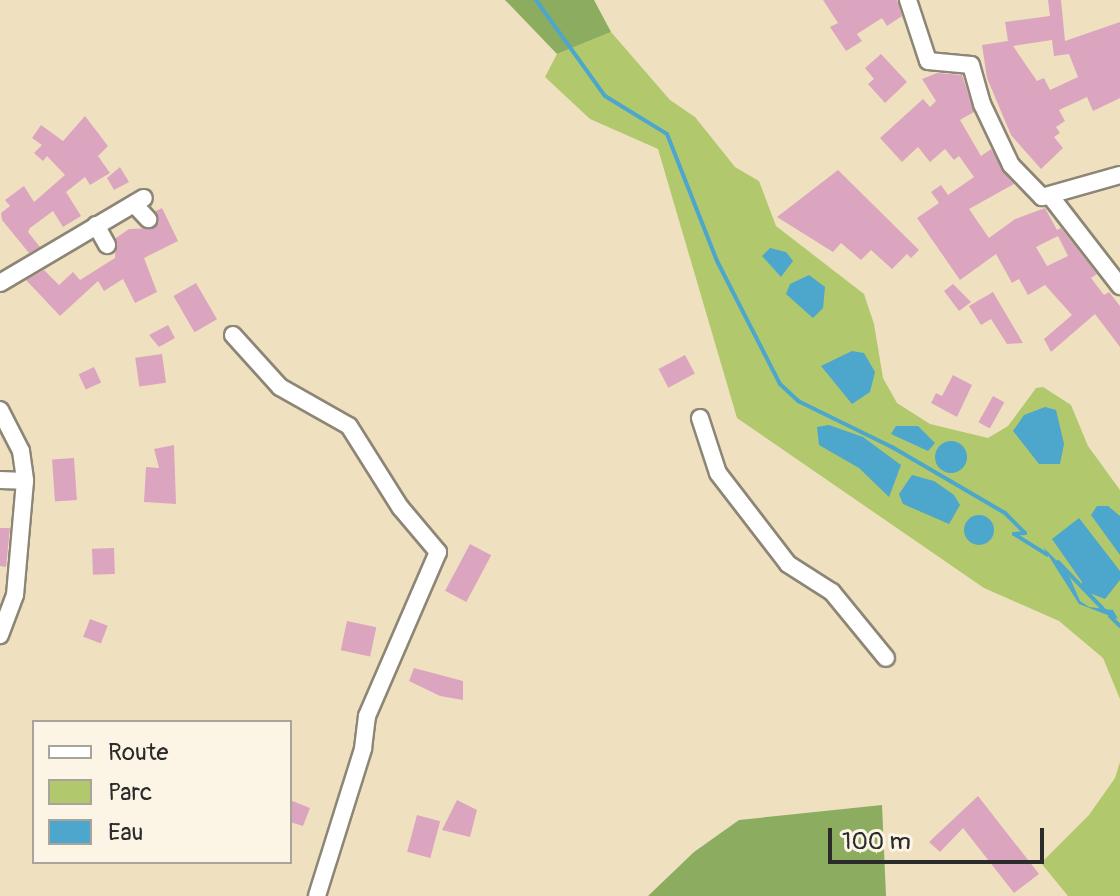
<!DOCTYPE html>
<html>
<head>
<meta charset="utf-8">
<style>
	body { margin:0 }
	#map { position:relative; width:1120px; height:896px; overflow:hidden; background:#efe1c0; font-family:Pangolin,sans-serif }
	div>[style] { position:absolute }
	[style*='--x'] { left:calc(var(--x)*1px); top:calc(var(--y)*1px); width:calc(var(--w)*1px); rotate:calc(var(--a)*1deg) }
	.green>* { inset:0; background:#b1c86d }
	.forest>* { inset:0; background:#8cac60 }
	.water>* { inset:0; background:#4da6cb }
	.round { border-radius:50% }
	.stream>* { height:4px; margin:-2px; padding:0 2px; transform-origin:2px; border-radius:2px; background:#4da6cb }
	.building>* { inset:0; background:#dba5bf; transform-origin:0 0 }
	.roads { filter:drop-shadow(2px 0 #8d8676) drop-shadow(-2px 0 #8d8676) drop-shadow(0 2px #8d8676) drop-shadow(0 -2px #8d8676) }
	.minor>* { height:16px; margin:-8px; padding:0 8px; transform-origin:8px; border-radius:8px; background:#fff }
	span { translate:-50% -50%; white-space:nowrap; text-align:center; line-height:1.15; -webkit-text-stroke:7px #fcf5e5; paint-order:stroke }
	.legend { position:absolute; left:32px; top:720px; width:260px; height:144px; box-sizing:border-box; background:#fcf5e5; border:2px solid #a8a49b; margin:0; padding:10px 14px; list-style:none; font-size:24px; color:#2b2b2b }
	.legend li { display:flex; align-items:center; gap:16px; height:40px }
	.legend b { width:40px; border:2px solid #a8a49b }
	.scale { position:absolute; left:828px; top:828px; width:216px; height:36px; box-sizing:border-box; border:4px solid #2b2b2b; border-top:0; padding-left:10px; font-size:24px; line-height:28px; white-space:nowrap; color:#2b2b2b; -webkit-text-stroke:6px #fcf5e5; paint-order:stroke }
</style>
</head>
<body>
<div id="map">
	<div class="green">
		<div style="clip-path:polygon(611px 32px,670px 100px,695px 117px,735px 167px,759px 181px,776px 226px,864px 294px,874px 324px,883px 378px,897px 403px,930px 424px,988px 438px,1008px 426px,1036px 388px,1043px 387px,1071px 405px,1088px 446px,1120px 490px,1120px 699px,1103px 658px,1059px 621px,984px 588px,737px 418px,658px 149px,590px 119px,545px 77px,557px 54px)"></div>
		<div style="clip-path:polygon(1120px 762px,1120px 896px,1068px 896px,1041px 863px,1089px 815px,1115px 778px)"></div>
	</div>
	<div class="forest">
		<div style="clip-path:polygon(505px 0,594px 0,611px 32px,557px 54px)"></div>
		<div style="clip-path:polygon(882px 805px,886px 896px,648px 896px,694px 852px,739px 820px)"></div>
	</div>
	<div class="water">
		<div style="clip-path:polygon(770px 248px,786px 252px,793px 261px,781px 277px,762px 256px)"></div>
		<div style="clip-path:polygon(809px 275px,825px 287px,823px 308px,813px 318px,786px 294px,790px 284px)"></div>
		<div style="clip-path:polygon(852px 351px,864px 353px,875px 372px,870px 392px,852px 404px,821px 366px)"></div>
		<div style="clip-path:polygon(1045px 407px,1056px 410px,1064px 444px,1060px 464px,1039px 464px,1013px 431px,1024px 415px)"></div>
		<div style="clip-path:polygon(829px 425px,863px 437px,901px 465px,889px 497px,859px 468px,819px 445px,817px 427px)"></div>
		<div style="clip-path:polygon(896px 426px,918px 426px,935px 443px,928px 451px,891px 434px)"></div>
		<div class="round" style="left:935px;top:441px;width:32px;height:32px"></div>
		<div style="clip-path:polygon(912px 475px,934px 481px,954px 495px,960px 505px,949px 524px,903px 504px,899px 494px)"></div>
		<div style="clip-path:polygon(1097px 506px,1108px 506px,1120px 516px,1120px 555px,1091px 515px)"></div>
		<div class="round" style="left:964px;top:515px;width:30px;height:30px"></div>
		<div style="clip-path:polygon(1079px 518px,1120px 571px,1120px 580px,1105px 599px,1082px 590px,1082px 582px,1052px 539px)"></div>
		<div style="clip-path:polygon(1043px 547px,1067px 571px,1080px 601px,1089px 607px,1113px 610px,1118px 619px,1079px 604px)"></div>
	</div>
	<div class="stream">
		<div style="--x:536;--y:0;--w:118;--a:54.3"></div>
		<div style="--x:605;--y:96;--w:73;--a:31.5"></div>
		<div style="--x:667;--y:134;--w:136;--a:68.5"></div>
		<div style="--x:717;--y:261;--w:138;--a:62.9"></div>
		<div style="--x:780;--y:384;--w:25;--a:43"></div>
		<div style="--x:798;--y:401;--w:105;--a:26.1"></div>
		<div style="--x:892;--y:447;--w:131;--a:30.3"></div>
		<div style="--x:1005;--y:513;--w:28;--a:45"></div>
		<div style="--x:1025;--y:533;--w:11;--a:175"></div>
		<div style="--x:1014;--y:534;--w:39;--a:32"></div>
		<div style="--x:1058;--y:562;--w:66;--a:46.2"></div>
		<div style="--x:1110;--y:616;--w:14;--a:45"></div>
	</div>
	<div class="building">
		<div style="clip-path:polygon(823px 0,897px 0,902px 16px,887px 26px,882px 18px,857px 34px,862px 41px,846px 51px,830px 27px,838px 23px)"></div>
		<div style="clip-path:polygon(evenodd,1048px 0,1061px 0,1065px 41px,1120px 22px,1120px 98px,1093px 111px,1087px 97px,1059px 110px,1065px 121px,1056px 127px,1060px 133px,1054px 137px,1063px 148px,1041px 169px,1011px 135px,987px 78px,982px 45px,1008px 41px,1005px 22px,1050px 16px,1048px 0,1052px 40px,1054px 56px,1069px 54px,1078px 77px,1050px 90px,1044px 78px,1037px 81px,1013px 46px,1052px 40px)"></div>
		<div style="clip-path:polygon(881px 54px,907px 82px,885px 103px,868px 84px,874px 79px,865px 68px)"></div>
		<div style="clip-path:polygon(evenodd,937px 73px,962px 75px,974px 112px,960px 120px,981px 156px,991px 149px,1014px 184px,969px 209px,989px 238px,1015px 219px,1045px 208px,1057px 230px,1061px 228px,1097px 274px,1091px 278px,1104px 295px,1109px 292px,1120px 306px,1120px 347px,1095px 314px,1051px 352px,1044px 339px,1072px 315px,1045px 285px,1028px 295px,1019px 279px,1012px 283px,996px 254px,960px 280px,917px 218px,939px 203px,931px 192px,941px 185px,948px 195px,974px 177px,959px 156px,954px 160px,945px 149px,930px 162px,918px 147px,902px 162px,880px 138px,923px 99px,930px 107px,936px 101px,922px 79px,937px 73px,1058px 236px,1068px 256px,1047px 266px,1036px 247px,1058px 236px)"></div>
		<div style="clip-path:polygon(85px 116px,108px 146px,98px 156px,110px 173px,90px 185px,85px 177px,66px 192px,81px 216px,63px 227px,53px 211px,30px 228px,28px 232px,40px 247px,29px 253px,2px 220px,1px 213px,10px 206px,5px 200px,24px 186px,34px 202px,65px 175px,47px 156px,43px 161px,34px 153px,42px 145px,32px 138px,41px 125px,63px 141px)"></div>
		<div style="clip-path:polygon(120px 167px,129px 182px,114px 190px,107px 178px)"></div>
		<div style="clip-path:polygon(838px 170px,919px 250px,911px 258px,907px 254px,892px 269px,871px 250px,861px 260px,841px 243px,833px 252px,777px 217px)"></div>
		<div style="clip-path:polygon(162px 208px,178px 241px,144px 258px,157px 292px,135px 303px,123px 279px,104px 291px,98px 281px,60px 316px,26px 280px,44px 270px,59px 285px,73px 272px,80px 280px,115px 258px,116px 238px,129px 229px,155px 228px,156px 211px)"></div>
		<div style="left:196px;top:283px;width:42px;height:26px;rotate:60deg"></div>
		<div style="clip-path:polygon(953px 284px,971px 302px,959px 311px,944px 291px)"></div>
		<div style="clip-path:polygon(993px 292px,1023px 343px,1007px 344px,991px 319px,981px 325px,969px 306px)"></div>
		<div style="clip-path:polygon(168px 325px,175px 338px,159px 347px,149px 335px)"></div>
		<div style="left:162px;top:354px;width:29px;height:27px;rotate:82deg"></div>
		<div style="left:685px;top:355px;width:21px;height:30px;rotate:62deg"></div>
		<div style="left:94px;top:367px;width:17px;height:17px;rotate:65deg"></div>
		<div style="clip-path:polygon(953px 375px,972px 385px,957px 417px,931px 403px,936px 393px,942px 396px)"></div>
		<div style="left:993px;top:396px;width:13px;height:30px;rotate:29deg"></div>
		<div style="clip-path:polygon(174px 445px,176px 504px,144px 502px,146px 467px,159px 468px,154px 449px)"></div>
		<div style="left:74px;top:458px;width:42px;height:22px;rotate:86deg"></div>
		<div style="clip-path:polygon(0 528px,10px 528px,6px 567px,0 566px)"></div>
		<div style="left:470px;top:544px;width:24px;height:53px;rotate:28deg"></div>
		<div style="left:114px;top:548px;width:26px;height:22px;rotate:88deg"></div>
		<div style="left:90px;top:619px;width:19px;height:19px;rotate:21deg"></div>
		<div style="left:347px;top:621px;width:30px;height:30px;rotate:12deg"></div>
		<div style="clip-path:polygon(414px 668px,463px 681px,463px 700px,440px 696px,409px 681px)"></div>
		<div style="clip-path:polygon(978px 796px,1039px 874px,1014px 893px,963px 828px,940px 852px,929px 842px)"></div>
		<div style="clip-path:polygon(290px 800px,310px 808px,303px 826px,290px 822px)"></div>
		<div style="clip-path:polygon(457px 800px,477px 810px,470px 837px,442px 830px)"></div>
		<div style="left:417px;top:815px;width:24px;height:38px;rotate:15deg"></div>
	</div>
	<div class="roads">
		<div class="minor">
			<div style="--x:908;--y:0;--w:64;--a:71.8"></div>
			<div style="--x:928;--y:61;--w:43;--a:5.3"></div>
			<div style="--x:971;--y:65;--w:41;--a:74.2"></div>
			<div style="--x:982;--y:104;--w:68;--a:64.6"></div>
			<div style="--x:1011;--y:165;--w:45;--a:45.9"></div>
			<div style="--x:1042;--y:197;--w:81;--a:-15.8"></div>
			<div style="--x:1051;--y:197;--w:113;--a:52.2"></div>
			<div style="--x:134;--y:204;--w:21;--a:47"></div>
			<div style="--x:96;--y:225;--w:23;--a:61"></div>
			<div style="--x:0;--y:283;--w:167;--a:-30.6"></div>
			<div style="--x:233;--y:335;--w:70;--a:47.9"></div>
			<div style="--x:280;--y:387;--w:79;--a:29.5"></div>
			<div style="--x:349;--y:426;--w:96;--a:57.8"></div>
			<div style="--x:400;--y:507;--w:59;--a:49.8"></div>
			<div style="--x:438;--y:552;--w:179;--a:113.4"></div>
			<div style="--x:367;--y:716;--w:33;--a:97"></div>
			<div style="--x:363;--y:749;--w:154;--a:107.4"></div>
			<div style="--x:0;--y:410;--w:46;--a:62.9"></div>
			<div style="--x:21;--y:451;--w:30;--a:82"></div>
			<div style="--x:25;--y:481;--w:114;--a:95"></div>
			<div style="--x:15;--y:595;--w:43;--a:110.6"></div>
			<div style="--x:700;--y:418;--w:58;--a:71.9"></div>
			<div style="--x:718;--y:473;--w:115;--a:52.4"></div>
			<div style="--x:788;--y:564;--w:52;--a:32.5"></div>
			<div style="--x:832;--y:592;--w:85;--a:50.7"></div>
			<div style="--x:0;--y:480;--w:25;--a:2"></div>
		</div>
	</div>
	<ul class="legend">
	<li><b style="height:10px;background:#fff"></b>Route</li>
	<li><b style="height:22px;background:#b1c86d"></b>Parc</li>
	<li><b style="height:22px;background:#4da6cb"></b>Eau</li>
	</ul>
	<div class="scale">100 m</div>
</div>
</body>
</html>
